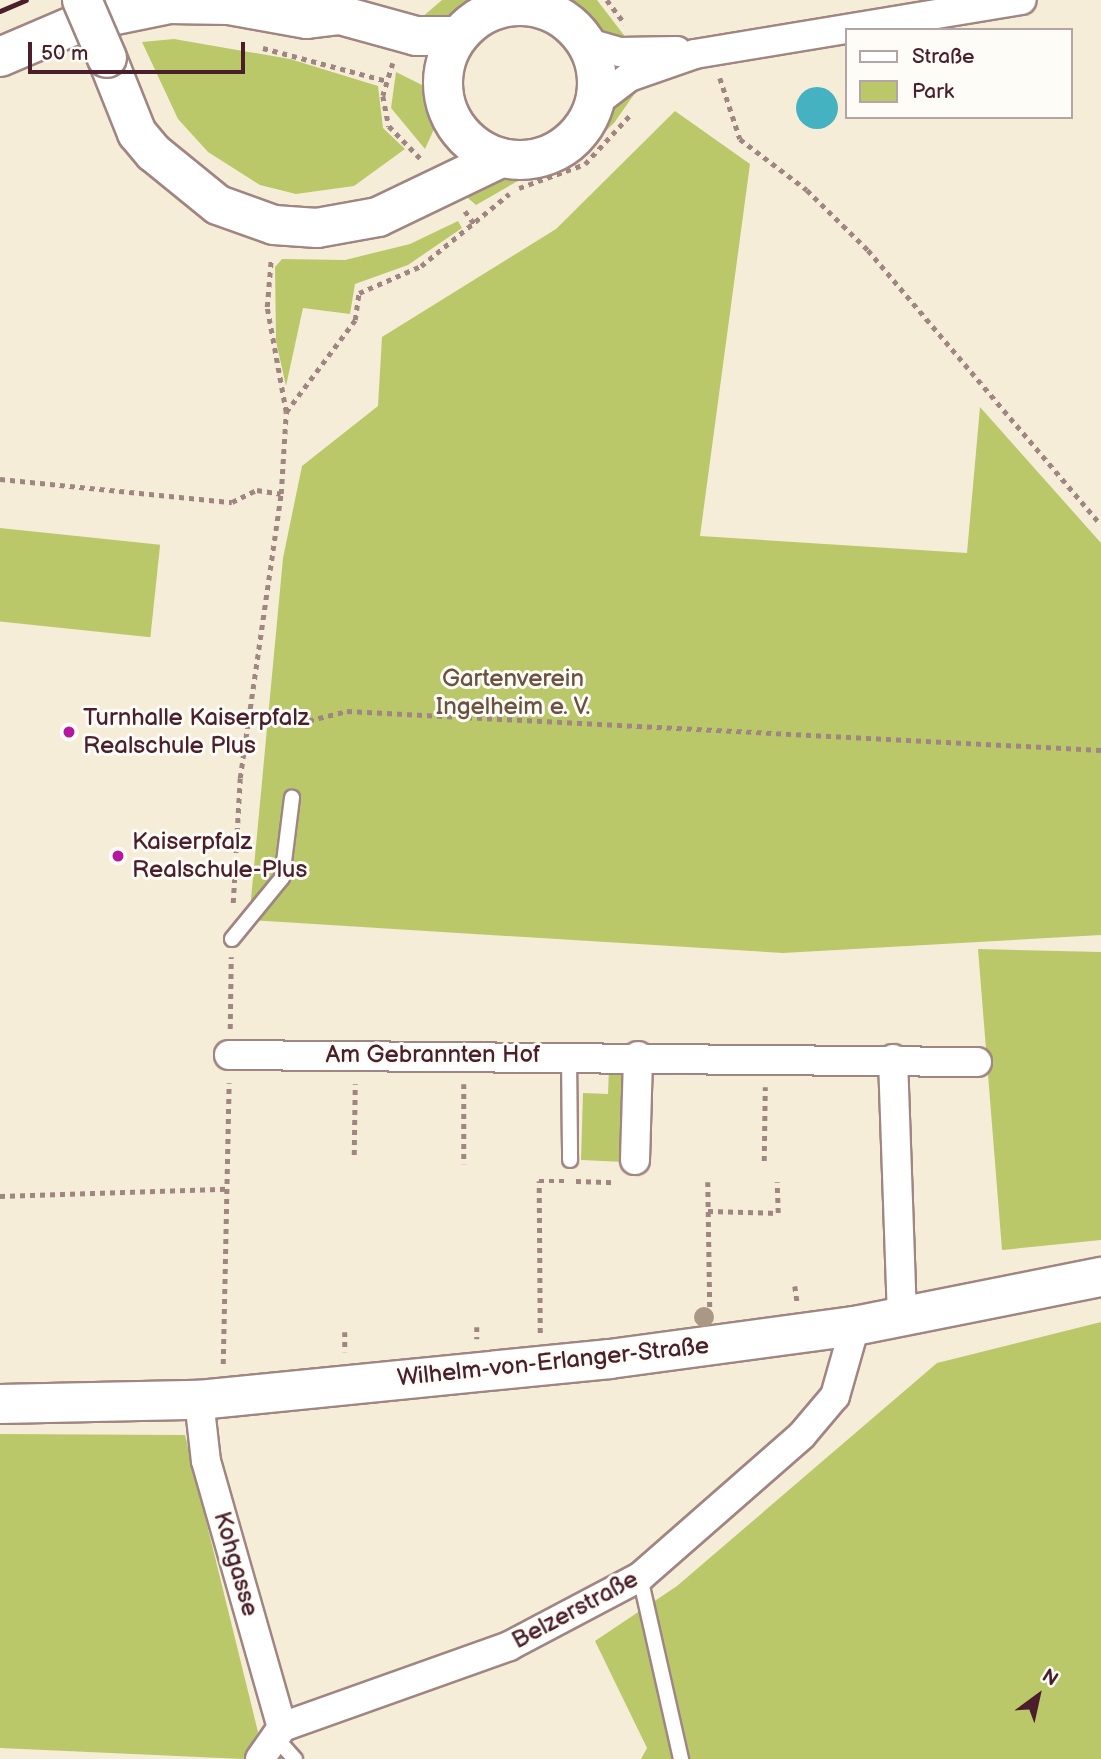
<!DOCTYPE html>
<html>
<head>
<meta charset="utf-8">
<style>
	body { margin:0 }
	#map { position:relative; width:1101px; height:1759px; overflow:hidden; background:#f6edd9; font-family:"Balsamiq Sans",sans-serif }
	div>[style] { position:absolute }
	[style*='--x'] { left:calc(var(--x)*1px); top:calc(var(--y)*1px); width:calc(var(--w)*1px); rotate:calc(var(--a)*1deg) }
	.green>* { inset:0; background:#bbc86a; transform-origin:0 0 }
	.water>* { inset:0; background:#45b2c1 }
	.round { border-radius:50% }
	.path>* { height:4.5px; margin-top:-2.25px; transform-origin:0; background:repeating-linear-gradient(90deg,#a08682 0 5px,transparent 0 10px) }
	.roads { filter:drop-shadow(2px 0 #a08682) drop-shadow(-2px 0 #a08682) drop-shadow(0 2px #a08682) drop-shadow(0 -2px #a08682) }
	.lane>* { height:14px; margin:-7px; padding:0 7px; transform-origin:7px; border-radius:7px; background:#fff }
	.street>* { height:28px; margin:-14px; padding:0 14px; transform-origin:14px; border-radius:14px; background:#fff }
	.secondary>* { height:38px; margin:-19px; padding:0 19px; transform-origin:19px; border-radius:19px; background:#fff }
	.secondary>.ring { margin:-19px; padding:0; box-sizing:content-box; background:none; border:38px solid #fff; border-radius:50% }
	.rail>* { height:5px; margin:-2.5px; padding:0 2.5px; transform-origin:2.5px; border-radius:2.5px; background:#4a1f2b }
	.bridges { filter:drop-shadow(2px 0 #a08682) drop-shadow(-2px 0 #a08682) drop-shadow(0 2px #a08682) drop-shadow(0 -2px #a08682) }
	.secondary-bridge>* { height:38px; margin:-19px; padding:0 19px; transform-origin:19px; border-radius:19px; background:#fff }
	.trees>* { width:20px; height:20px; margin:-10px; border-radius:50%; background:#aa9884 }
	.dots>* { width:19px; height:19px; translate:-50% -50%; box-sizing:border-box; border:4px solid #fdfcf7; border-radius:50% }
	span { translate:-50% -50%; white-space:nowrap; text-align:center; line-height:1.15; -webkit-text-stroke:6px #fdfcf7; paint-order:stroke }
	.park-label { font-size:24px; color:#6c523e }
	.poi-label { font-size:24px; color:#4a1f2b }
	.left { translate:0 -50%; text-align:left }
	.street-label { font-size:24px; color:#4a1f2b }
	.legend { position:absolute; left:845px; top:28px; width:228px; height:91px; box-sizing:border-box; background:#fdfcf7; border:2px solid #b5a4a5; margin:0; padding:9px 12px; list-style:none; font-size:21px; color:#4a1f2b }
	.legend li { display:flex; align-items:center; gap:14px; height:35px }
	.legend b { width:35px; border:2px solid #b5a4a5 }
	.north { position:absolute; left:1003px; top:1661px; width:70px; height:70px; -webkit-text-stroke:5px #fdfcf7; paint-order:stroke; rotate:33deg; font-size:19px; font-weight:700; line-height:28px; text-align:center; color:#4a1f2b }
	.north::after { content:''; display:block; margin:auto; width:24px; height:32px; background:#4a1f2b; clip-path:polygon(50% 0,100% 100%,50% 72%,0 100%) }
	.scale { position:absolute; left:28px; top:42px; width:217px; height:32px; box-sizing:border-box; border:4px solid #4a1f2b; border-top:0; padding-left:9px; font-size:21px; line-height:24px; white-space:nowrap; color:#4a1f2b; -webkit-text-stroke:5px #fdfcf7; paint-order:stroke }
</style>
</head>
<body>
<div id="map">
	<div class="green">
		<div style="clip-path:polygon(442px 0,487px 0,450px 20px,413px 25px)"></div>
		<div style="clip-path:polygon(572px 0,597px 0,627px 39px,584px 27px)"></div>
		<div style="clip-path:polygon(174px 39px,290px 59px,378px 86px,383px 128px,405px 149px,354px 186px,296px 194px,260px 185px,208px 152px,178px 119px,142px 42px)"></div>
		<div style="clip-path:polygon(396px 72px,424px 86px,431px 101px,435px 127px,425px 149px,391px 108px)"></div>
		<div style="clip-path:polygon(638px 89px,614px 123px,572px 163px,516px 182px,476px 205px,461px 192px,507px 172px,538px 171px,567px 159px,613px 103px)"></div>
		<div style="clip-path:polygon(675px 111px,750px 164px,700px 536px,967px 553px,980px 407px,1101px 543px,1101px 935px,783px 953px,249px 920px,283px 558px,302px 466px,378px 406px,382px 337px,556px 229px)"></div>
		<div style="clip-path:polygon(458px 221px,462px 228px,408px 265px,355px 284px,350px 314px,303px 308px,286px 386px,276px 341px,275px 267px,282px 259px,345px 260px,410px 244px)"></div>
		<div style="left:0;top:528px;width:161px;height:93px;rotate:6deg"></div>
		<div style="clip-path:polygon(978px 949px,1101px 952px,1101px 1240px,1002px 1250px)"></div>
		<div style="clip-path:polygon(609px 1067px,627px 1068px,624px 1162px,581px 1160px,583px 1093px,608px 1094px)"></div>
		<div style="clip-path:polygon(1101px 1322px,1101px 1759px,641px 1759px,647px 1748px,595px 1641px,677px 1586px,937px 1363px)"></div>
		<div style="clip-path:polygon(0 1434px,185px 1435px,258px 1732px,243px 1759px,0 1748px)"></div>
	</div>
	<div class="water">
		<div class="round" style="left:796px;top:87px;width:42px;height:42px"></div>
	</div>
	<div class="path">
		<div style="--x:607;--y:0;--w:30;--a:53"></div>
		<div style="--x:263;--y:48;--w:128;--a:14.9"></div>
		<div style="--x:393;--y:63;--w:34;--a:107"></div>
		<div style="--x:383;--y:96;--w:31;--a:79"></div>
		<div style="--x:389;--y:126;--w:46;--a:45.9"></div>
		<div style="--x:720;--y:78;--w:64;--a:71.8"></div>
		<div style="--x:740;--y:139;--w:84;--a:37.3"></div>
		<div style="--x:807;--y:190;--w:86;--a:44.5"></div>
		<div style="--x:868;--y:250;--w:360;--a:49.7"></div>
		<div style="--x:519;--y:188;--w:70;--a:-20"></div>
		<div style="--x:585;--y:164;--w:68;--a:-47.4"></div>
		<div style="--x:465;--y:211;--w:17;--a:54"></div>
		<div style="--x:286;--y:412;--w:115;--a:-53.1"></div>
		<div style="--x:355;--y:320;--w:27;--a:-82"></div>
		<div style="--x:359;--y:293;--w:68;--a:-23.5"></div>
		<div style="--x:421;--y:266;--w:114;--a:-39.3"></div>
		<div style="--x:0;--y:479;--w:233;--a:5.7"></div>
		<div style="--x:232;--y:502;--w:28;--a:-26"></div>
		<div style="--x:257;--y:490;--w:24;--a:9"></div>
		<div style="--x:247;--y:724;--w:52;--a:-1.1"></div>
		<div style="--x:299;--y:723;--w:49;--a:-14"></div>
		<div style="--x:347;--y:711;--w:755;--a:2.96"></div>
		<div style="--x:233;--y:903;--w:125;--a:-86.8"></div>
		<div style="--x:240;--y:778;--w:287;--a:-81.8"></div>
		<div style="--x:281;--y:494;--w:82;--a:-86.5"></div>
		<div style="--x:286;--y:412;--w:107;--a:-100.3"></div>
		<div style="--x:267;--y:307;--w:48;--a:-85.2"></div>
		<div style="--x:230;--y:1029;--w:72;--a:-89.2"></div>
		<div style="--x:464;--y:1084;--w:80;--a:90"></div>
		<div style="--x:354;--y:1155;--w:71;--a:-89.2"></div>
		<div style="--x:764;--y:1161;--w:74;--a:-89.2"></div>
		<div style="--x:576;--y:1181;--w:38;--a:2"></div>
		<div style="--x:708;--y:1182;--w:131;--a:89.1"></div>
		<div style="--x:0;--y:1196;--w:227;--a:-1.8"></div>
		<div style="--x:708;--y:1211;--w:70;--a:1.6"></div>
		<div style="--x:778;--y:1213;--w:31;--a:-92"></div>
		<div style="--x:795;--y:1286;--w:15;--a:82"></div>
		<div style="--x:477;--y:1327;--w:12;--a:90"></div>
		<div style="--x:345;--y:1332;--w:20;--a:90"></div>
		<div style="--x:540;--y:1333;--w:152;--a:-90.4"></div>
		<div style="--x:539;--y:1181;--w:25;--a:0"></div>
		<div style="--x:223;--y:1364;--w:281;--a:-88.8"></div>
	</div>
	<div class="roads">
		<div class="lane">
			<div style="--x:232;--y:939;--w:79;--a:-50.7"></div>
			<div style="--x:282;--y:878;--w:81;--a:-82.9"></div>
			<div style="--x:569;--y:1056;--w:104;--a:89.4"></div>
			<div style="--x:640;--y:1577;--w:187;--a:77.3"></div>
			<div style="--x:275;--y:1737;--w:30;--a:48"></div>
		</div>
		<div class="street">
			<div style="--x:585;--y:42;--w:36;--a:16"></div>
			<div style="--x:620;--y:52;--w:57;--a:-1"></div>
			<div style="--x:594;--y:104;--w:44;--a:-37.6"></div>
			<div style="--x:629;--y:77;--w:70;--a:-19.2"></div>
			<div style="--x:695;--y:54;--w:331;--a:-9.4"></div>
			<div style="--x:229;--y:1055;--w:748;--a:0.54"></div>
			<div style="--x:893;--y:1059;--w:258;--a:88"></div>
			<div style="--x:635;--y:1160;--w:104;--a:-88.3"></div>
			<div style="--x:199;--y:1400;--w:61;--a:83.5"></div>
			<div style="--x:206;--y:1461;--w:277;--a:74.1"></div>
			<div style="--x:260;--y:1759;--w:39;--a:-55"></div>
			<div style="--x:282;--y:1727;--w:241;--a:-19.6"></div>
			<div style="--x:509;--y:1646;--w:148;--a:-27.8"></div>
			<div style="--x:640;--y:1577;--w:215;--a:-41.2"></div>
			<div style="--x:802;--y:1435;--w:51;--a:-49.8"></div>
			<div style="--x:835;--y:1396;--w:73;--a:-74.1"></div>
		</div>
		<div class="secondary">
			<div class="ring" style="left:443px;top:6px;width:116px;height:116px"></div>
			<div style="--x:0;--y:57;--w:89;--a:-23.1"></div>
			<div style="--x:82;--y:22;--w:90;--a:-11.6"></div>
			<div style="--x:170;--y:4;--w:59;--a:1"></div>
			<div style="--x:229;--y:5;--w:79;--a:10.2"></div>
			<div style="--x:307;--y:19;--w:33;--a:-7"></div>
			<div style="--x:340;--y:15;--w:79;--a:15.4"></div>
			<div style="--x:416;--y:36;--w:42;--a:0"></div>
			<div style="--x:107;--y:58;--w:81;--a:68.2"></div>
			<div style="--x:137;--y:133;--w:26;--a:50"></div>
			<div style="--x:154;--y:153;--w:82;--a:39.1"></div>
			<div style="--x:218;--y:205;--w:59;--a:19.7"></div>
			<div style="--x:274;--y:225;--w:43;--a:4"></div>
			<div style="--x:317;--y:228;--w:62;--a:-10.2"></div>
			<div style="--x:378;--y:217;--w:136;--a:-25.6"></div>
			<div style="--x:0;--y:1404;--w:199;--a:-1.2"></div>
			<div style="--x:199;--y:1400;--w:413;--a:-5.7"></div>
			<div style="--x:610;--y:1359;--w:247;--a:-7.7"></div>
			<div style="--x:855;--y:1326;--w:251;--a:-11.3"></div>
		</div>
	</div>
	<div class="rail">
		<div style="--x:0;--y:11;--w:28;--a:-23"></div>
	</div>
	<div class="bridges">
		<div class="secondary-bridge">
			<div style="--x:82;--y:0;--w:63;--a:66.7"></div>
		</div>
	</div>
	<div class="trees">
		<div style="left:704px;top:1317px"></div>
	</div>
	<div class="dots">
		<div style="left:69px;top:732px;background:#b5179e"></div>
		<div style="left:118px;top:856px;background:#b5179e"></div>
	</div>
	<div class="park-label">
		<span style="left:513px;top:693px">Gartenverein<br>Ingelheim e. V.</span>
	</div>
	<div class="poi-label">
		<span class="left" style="left:83px;top:732px">Turnhalle Kaiserpfalz<br>Realschule Plus</span>
		<span class="left" style="left:132px;top:856px">Kaiserpfalz<br>Realschule-Plus</span>
	</div>
	<div class="street-label">
		<span style="left:433px;top:1055px">Am Gebrannten Hof</span>
		<span style="left:553px;top:1362px;rotate:-6deg">Wilhelm-von-Erlanger-Straße</span>
		<span style="left:236px;top:1564px;rotate:74deg">Kohgasse</span>
		<span style="left:575px;top:1610px;rotate:-28deg">Belzerstraße</span>
	</div>
	<ul class="legend">
	<li><b style="height:9px;background:#fff"></b>Straße</li>
	<li><b style="height:19px;background:#bbc86a"></b>Park</li>
	</ul>
	<div class="north">N</div>
	<div class="scale">50 m</div>
</div>
</body>
</html>
